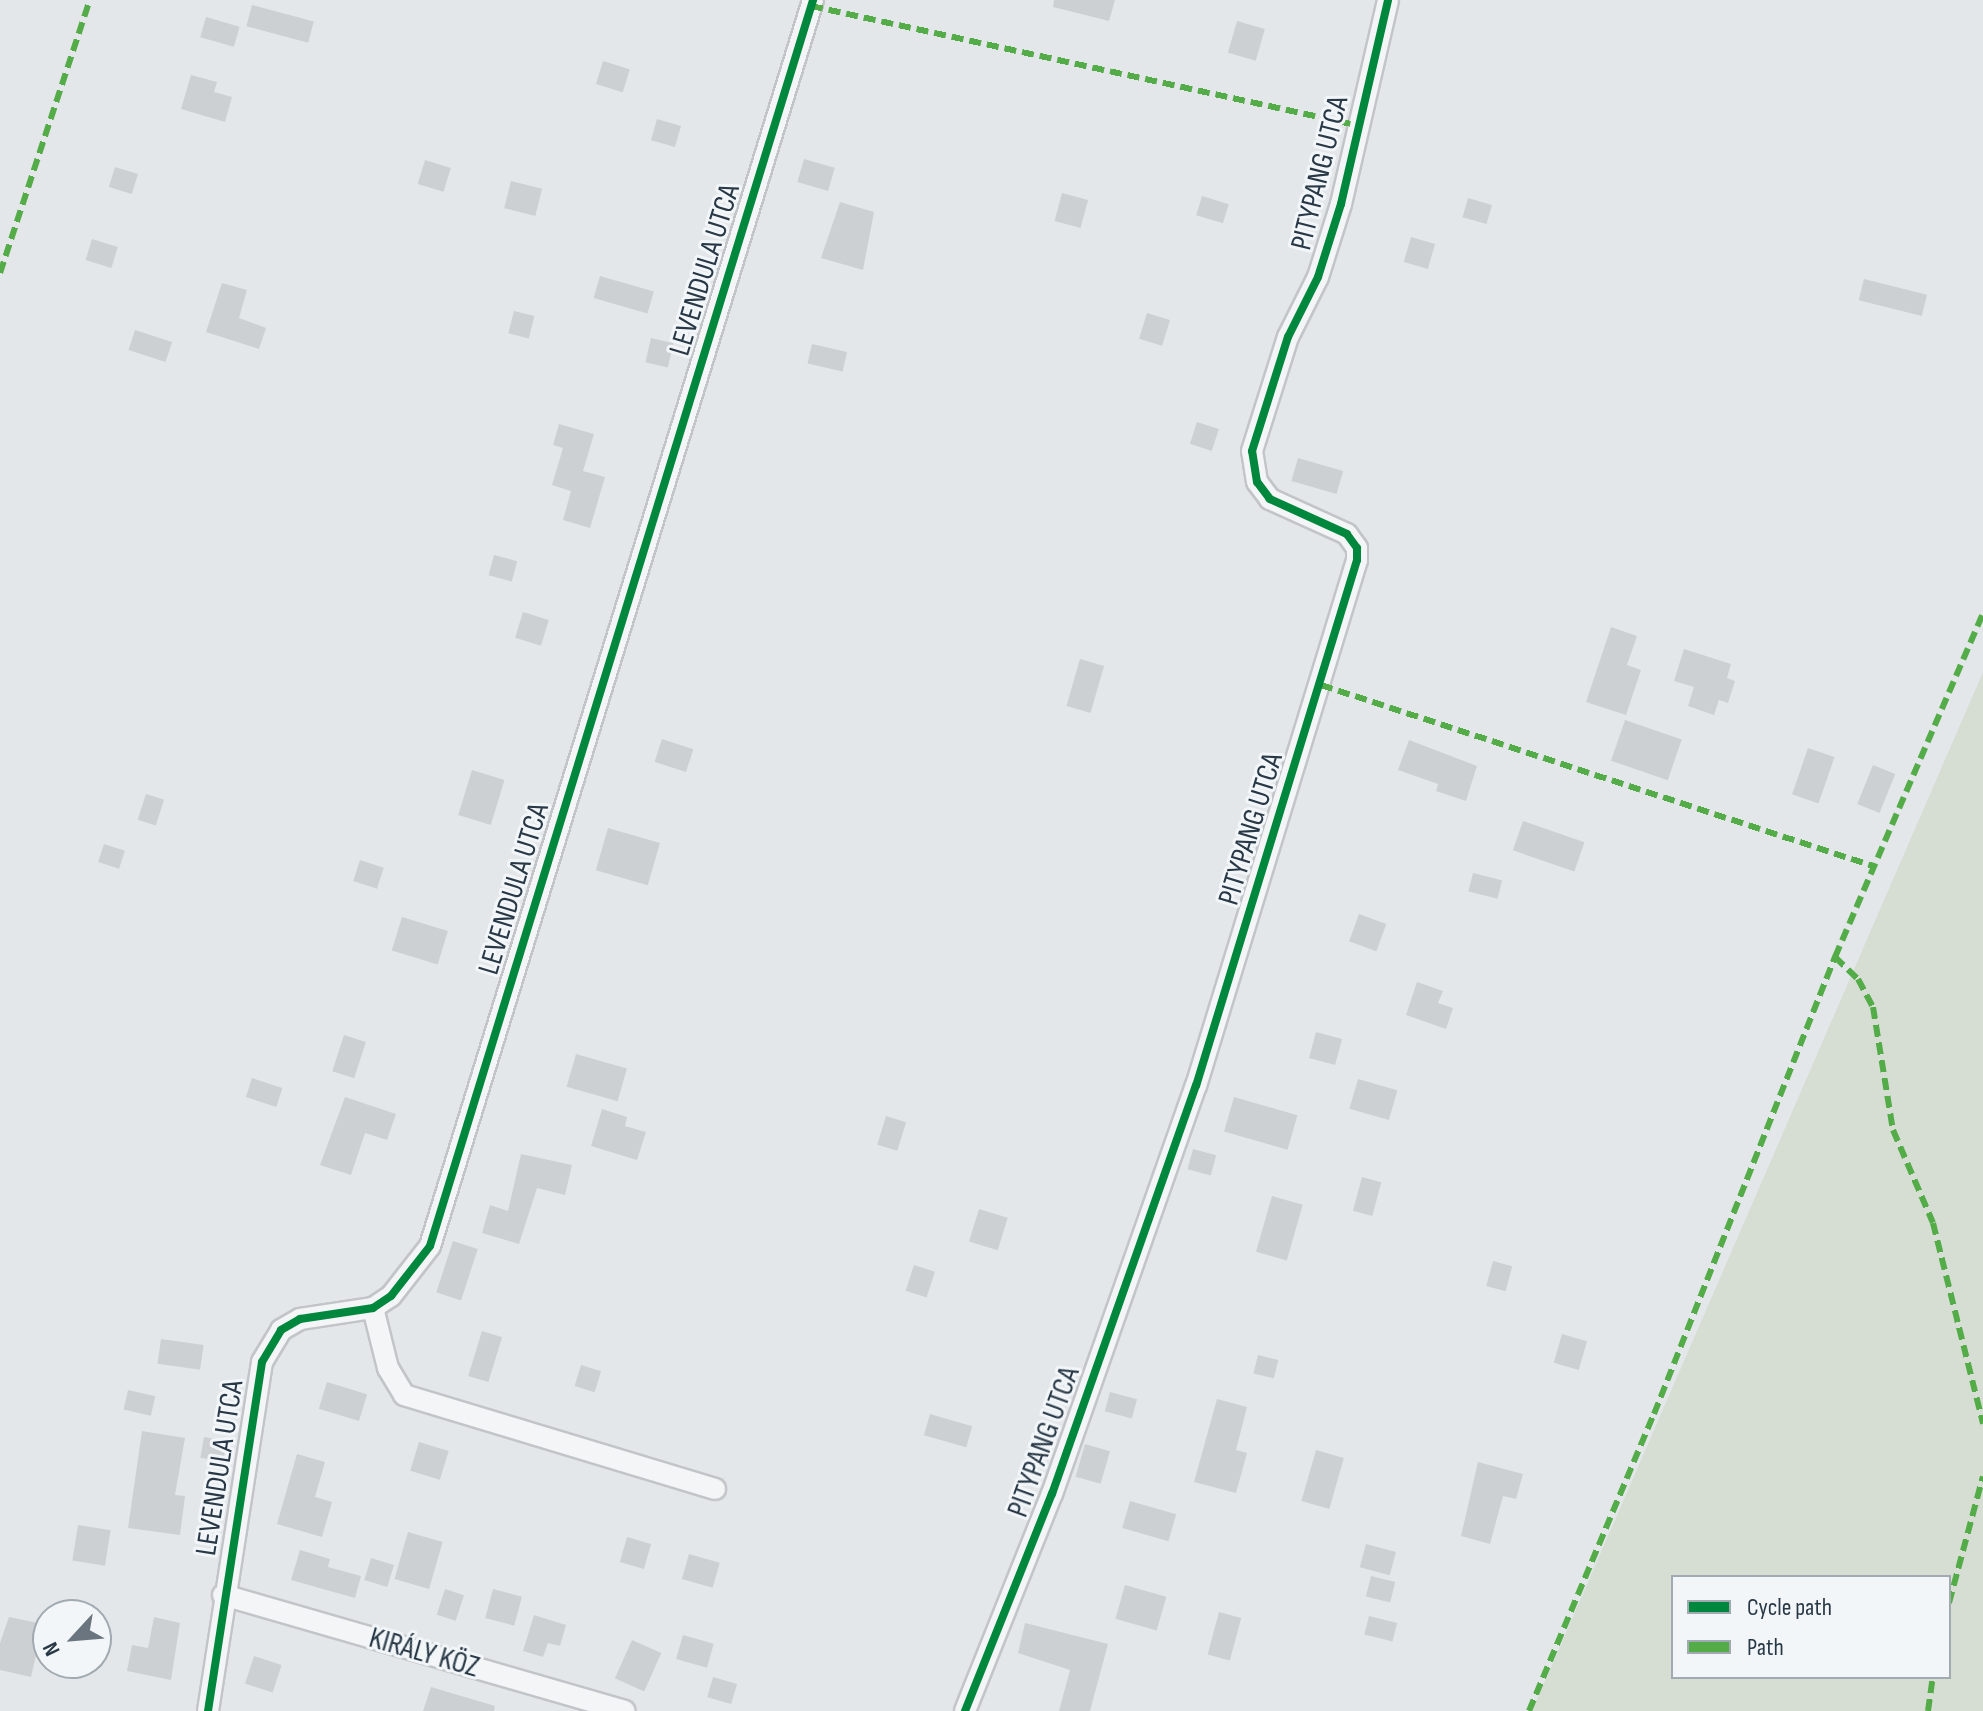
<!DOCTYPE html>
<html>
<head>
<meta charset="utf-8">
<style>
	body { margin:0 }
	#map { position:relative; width:1983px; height:1711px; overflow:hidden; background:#e4e7ea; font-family:"Sofia Sans Condensed",sans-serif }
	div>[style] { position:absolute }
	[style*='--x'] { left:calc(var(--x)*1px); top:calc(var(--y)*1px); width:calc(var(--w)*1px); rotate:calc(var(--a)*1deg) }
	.green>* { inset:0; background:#d6ded4 }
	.building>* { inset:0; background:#cdd0d2; transform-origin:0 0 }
	.roads { filter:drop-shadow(2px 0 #c2c5c8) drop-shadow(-2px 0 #c2c5c8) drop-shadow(0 2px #c2c5c8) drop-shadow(0 -2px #c2c5c8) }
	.street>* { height:20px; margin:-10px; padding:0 10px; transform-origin:10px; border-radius:10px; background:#f3f5f6 }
	.quiet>* { height:6px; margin-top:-3px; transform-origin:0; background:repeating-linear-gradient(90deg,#53ac47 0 12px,transparent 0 18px) }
	.cycleway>* { height:8px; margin:-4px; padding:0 4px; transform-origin:4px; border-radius:4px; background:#00873e }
	span { translate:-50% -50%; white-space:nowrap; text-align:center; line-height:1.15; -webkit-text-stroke:6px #f2f6f9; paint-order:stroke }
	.street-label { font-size:30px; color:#283846 }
	.legend { position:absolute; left:1671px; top:1575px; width:280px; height:104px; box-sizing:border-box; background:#f2f6f9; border:2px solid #a1aab1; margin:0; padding:10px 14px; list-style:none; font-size:24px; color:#283846 }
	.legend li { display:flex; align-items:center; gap:16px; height:40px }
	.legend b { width:40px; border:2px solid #a1aab1 }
	.north { position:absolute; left:32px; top:1599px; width:80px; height:80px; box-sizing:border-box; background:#f2f6f9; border:2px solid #a1aab1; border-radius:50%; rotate:244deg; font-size:22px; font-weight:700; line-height:32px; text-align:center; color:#283846 }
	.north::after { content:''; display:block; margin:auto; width:28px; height:36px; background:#6a757f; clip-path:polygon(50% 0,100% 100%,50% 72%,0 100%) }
</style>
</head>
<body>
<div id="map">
	<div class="green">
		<div style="clip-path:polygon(evenodd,1983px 672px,1983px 1711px,1532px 1711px,1983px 672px,1673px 1577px,1949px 1577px,1949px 1677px,1673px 1677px,1673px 1577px)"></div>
	</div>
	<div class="building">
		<div style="clip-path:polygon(1054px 0,1115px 0,1109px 21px,1053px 7px)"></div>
		<div style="left:252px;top:5px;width:64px;height:22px;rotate:15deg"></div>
		<div style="left:206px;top:17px;width:35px;height:21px;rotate:16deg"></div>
		<div style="left:1237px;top:21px;width:29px;height:33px;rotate:16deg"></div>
		<div style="left:603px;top:61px;width:28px;height:24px;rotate:17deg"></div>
		<div style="clip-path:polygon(191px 75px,217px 82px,214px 92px,232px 97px,225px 122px,181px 109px)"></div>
		<div style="left:657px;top:119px;width:25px;height:22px;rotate:16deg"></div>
		<div style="left:804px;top:159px;width:32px;height:24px;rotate:16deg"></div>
		<div style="left:425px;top:160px;width:27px;height:25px;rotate:17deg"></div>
		<div style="left:115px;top:167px;width:24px;height:21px;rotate:17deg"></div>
		<div style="left:511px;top:181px;width:32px;height:28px;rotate:14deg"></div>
		<div style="left:1062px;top:193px;width:27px;height:29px;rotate:15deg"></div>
		<div style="left:1202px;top:196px;width:28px;height:20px;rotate:17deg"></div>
		<div style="left:1468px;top:198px;width:25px;height:20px;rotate:16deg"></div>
		<div style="clip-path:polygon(840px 202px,874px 212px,863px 270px,821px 258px)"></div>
		<div style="left:1411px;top:237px;width:25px;height:26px;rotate:16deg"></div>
		<div style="left:92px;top:239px;width:27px;height:22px;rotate:17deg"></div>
		<div style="left:600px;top:276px;width:56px;height:23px;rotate:16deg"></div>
		<div style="left:1864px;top:279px;width:65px;height:22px;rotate:14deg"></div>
		<div style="clip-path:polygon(222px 283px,247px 290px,239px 318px,266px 328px,259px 349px,206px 332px)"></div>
		<div style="left:514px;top:311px;width:21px;height:23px;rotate:14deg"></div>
		<div style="left:1147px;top:313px;width:24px;height:27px;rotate:17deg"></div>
		<div style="left:135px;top:330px;width:39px;height:21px;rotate:18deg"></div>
		<div style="left:651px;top:338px;width:23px;height:25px;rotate:13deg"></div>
		<div style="left:812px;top:344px;width:36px;height:20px;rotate:13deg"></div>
		<div style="left:1197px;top:422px;width:23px;height:23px;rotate:18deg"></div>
		<div style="clip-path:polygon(559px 424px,594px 434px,583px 471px,605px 477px,590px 528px,563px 520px,571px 491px,552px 485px,563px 448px,553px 445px)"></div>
		<div style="left:1298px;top:458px;width:47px;height:24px;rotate:16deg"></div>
		<div style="left:494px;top:555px;width:24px;height:21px;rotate:15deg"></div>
		<div style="left:523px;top:612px;width:27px;height:27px;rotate:17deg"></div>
		<div style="clip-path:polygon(1611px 627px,1637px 636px,1627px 665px,1641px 670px,1626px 715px,1586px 702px)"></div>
		<div style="clip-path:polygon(1684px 649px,1731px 664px,1727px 678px,1735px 681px,1728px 703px,1719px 700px,1714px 715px,1688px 706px,1694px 687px,1674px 681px)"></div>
		<div style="left:1080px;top:659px;width:25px;height:49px;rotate:16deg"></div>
		<div style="left:1625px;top:720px;width:60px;height:43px;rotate:19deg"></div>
		<div style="left:662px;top:739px;width:33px;height:24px;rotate:18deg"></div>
		<div style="clip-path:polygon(1409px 740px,1477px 766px,1466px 801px,1436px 791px,1438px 784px,1398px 770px)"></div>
		<div style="left:1808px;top:748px;width:28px;height:49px;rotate:19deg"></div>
		<div style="left:1873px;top:765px;width:24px;height:42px;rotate:22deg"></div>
		<div style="left:472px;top:770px;width:34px;height:47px;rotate:17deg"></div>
		<div style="left:146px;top:794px;width:19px;height:27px;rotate:18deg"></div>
		<div style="left:1523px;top:821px;width:65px;height:31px;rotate:19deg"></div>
		<div style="left:608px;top:828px;width:54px;height:44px;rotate:16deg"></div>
		<div style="left:104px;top:844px;width:22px;height:19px;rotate:18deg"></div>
		<div style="left:360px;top:860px;width:25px;height:22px;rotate:18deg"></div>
		<div style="left:1473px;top:873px;width:30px;height:19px;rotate:14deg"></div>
		<div style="left:1359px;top:914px;width:29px;height:29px;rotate:20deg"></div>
		<div style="left:402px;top:917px;width:48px;height:35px;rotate:17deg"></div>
		<div style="clip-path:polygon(1417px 982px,1443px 991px,1438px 1003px,1453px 1008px,1446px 1029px,1406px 1015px)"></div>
		<div style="left:1316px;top:1032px;width:27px;height:27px;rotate:15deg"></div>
		<div style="left:344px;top:1035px;width:23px;height:38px;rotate:18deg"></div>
		<div style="left:576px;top:1054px;width:53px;height:34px;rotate:16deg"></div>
		<div style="left:252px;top:1078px;width:32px;height:20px;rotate:18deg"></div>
		<div style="left:1358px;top:1079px;width:41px;height:31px;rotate:16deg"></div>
		<div style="clip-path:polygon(345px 1097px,396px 1114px,387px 1140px,365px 1133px,351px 1175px,320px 1165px)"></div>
		<div style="left:1234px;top:1097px;width:66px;height:36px;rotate:16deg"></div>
		<div style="clip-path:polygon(602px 1109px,627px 1117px,625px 1126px,646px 1132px,637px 1160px,591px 1146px)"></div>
		<div style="left:886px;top:1116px;width:21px;height:30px;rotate:17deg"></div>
		<div style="left:1193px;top:1149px;width:24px;height:21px;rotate:15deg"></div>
		<div style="clip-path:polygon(521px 1154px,572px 1165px,565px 1195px,537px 1188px,519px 1244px,482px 1233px,490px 1205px,508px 1211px)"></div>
		<div style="left:1362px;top:1177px;width:20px;height:35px;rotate:15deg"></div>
		<div style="left:1272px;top:1196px;width:32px;height:58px;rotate:16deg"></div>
		<div style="left:979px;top:1209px;width:30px;height:34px;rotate:17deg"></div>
		<div style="left:453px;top:1241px;width:26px;height:54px;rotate:18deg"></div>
		<div style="left:1493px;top:1261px;width:20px;height:26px;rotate:15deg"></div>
		<div style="left:914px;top:1265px;width:22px;height:27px;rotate:18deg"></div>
		<div style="left:482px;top:1331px;width:21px;height:47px;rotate:17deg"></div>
		<div style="left:1562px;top:1334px;width:26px;height:30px;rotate:16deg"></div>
		<div style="left:161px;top:1339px;width:43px;height:25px;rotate:8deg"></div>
		<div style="left:1258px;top:1355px;width:21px;height:19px;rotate:14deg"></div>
		<div style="left:581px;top:1365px;width:21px;height:22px;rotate:17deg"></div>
		<div style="left:327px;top:1382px;width:42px;height:28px;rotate:17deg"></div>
		<div style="left:128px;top:1390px;width:28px;height:20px;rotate:13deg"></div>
		<div style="left:1110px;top:1392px;width:28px;height:20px;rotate:15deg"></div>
		<div style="clip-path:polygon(1217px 1399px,1247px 1407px,1236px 1450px,1247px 1453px,1236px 1493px,1194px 1482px)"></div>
		<div style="left:930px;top:1414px;width:44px;height:22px;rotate:16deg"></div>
		<div style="clip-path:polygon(142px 1431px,185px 1438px,175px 1495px,185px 1496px,180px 1535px,128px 1528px)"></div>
		<div style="left:204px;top:1437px;width:23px;height:21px;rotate:10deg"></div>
		<div style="left:419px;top:1442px;width:31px;height:30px;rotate:17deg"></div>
		<div style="left:1085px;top:1444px;width:26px;height:34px;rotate:16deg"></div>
		<div style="left:1316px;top:1450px;width:29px;height:53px;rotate:16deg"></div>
		<div style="clip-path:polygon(297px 1454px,325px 1462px,315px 1497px,332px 1502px,322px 1537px,277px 1524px)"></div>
		<div style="clip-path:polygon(1478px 1462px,1523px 1474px,1516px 1499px,1503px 1496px,1490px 1544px,1461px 1536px)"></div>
		<div style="left:1130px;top:1501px;width:48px;height:28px;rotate:16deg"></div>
		<div style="left:78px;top:1525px;width:33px;height:36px;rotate:9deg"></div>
		<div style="left:408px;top:1532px;width:36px;height:49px;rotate:16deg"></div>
		<div style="left:627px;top:1537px;width:25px;height:26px;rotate:16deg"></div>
		<div style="left:1366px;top:1544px;width:31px;height:24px;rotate:15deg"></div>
		<div style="clip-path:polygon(300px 1550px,330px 1559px,328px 1567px,361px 1576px,355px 1598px,291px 1580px)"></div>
		<div style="left:689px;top:1554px;width:32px;height:26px;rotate:16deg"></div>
		<div style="left:371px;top:1558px;width:24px;height:23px;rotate:17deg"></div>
		<div style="left:1371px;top:1576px;width:25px;height:21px;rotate:14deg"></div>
		<div style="left:1125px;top:1585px;width:43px;height:35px;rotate:16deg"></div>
		<div style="left:445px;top:1589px;width:20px;height:27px;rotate:18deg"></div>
		<div style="left:493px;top:1589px;width:30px;height:30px;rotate:15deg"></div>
		<div style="left:1219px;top:1612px;width:23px;height:44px;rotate:15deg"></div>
		<div style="clip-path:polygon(534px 1615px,566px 1625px,560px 1646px,548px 1643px,543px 1657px,523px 1651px)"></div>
		<div style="left:1369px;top:1616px;width:29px;height:19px;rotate:14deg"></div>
		<div style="clip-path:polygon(9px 1617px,43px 1624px,31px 1677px,0 1670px,0 1643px)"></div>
		<div style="clip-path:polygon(154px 1617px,180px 1623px,171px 1680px,127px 1671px,132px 1645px,148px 1648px)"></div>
		<div style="clip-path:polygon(1025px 1623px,1108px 1644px,1090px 1711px,1059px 1711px,1070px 1670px,1018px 1653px)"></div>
		<div style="left:683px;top:1635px;width:32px;height:25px;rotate:16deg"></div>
		<div style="left:632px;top:1640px;width:32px;height:42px;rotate:24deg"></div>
		<div style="left:254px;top:1656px;width:29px;height:29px;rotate:18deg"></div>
		<div style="left:713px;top:1677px;width:25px;height:21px;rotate:16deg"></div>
		<div style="clip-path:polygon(431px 1687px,495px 1706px,494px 1711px,423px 1711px)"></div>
	</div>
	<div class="roads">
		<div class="street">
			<div style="--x:373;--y:1308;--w:62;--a:76"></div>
			<div style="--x:388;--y:1368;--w:31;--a:59"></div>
			<div style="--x:404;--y:1395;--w:325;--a:16.8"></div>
			<div style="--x:223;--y:1595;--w:418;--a:16.1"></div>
			<div style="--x:208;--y:1711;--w:353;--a:-81.2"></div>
			<div style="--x:262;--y:1362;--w:37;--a:-59"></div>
			<div style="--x:281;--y:1330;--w:22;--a:-30"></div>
			<div style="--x:300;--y:1319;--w:74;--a:-8.6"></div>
			<div style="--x:373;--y:1308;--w:22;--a:-34"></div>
			<div style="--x:391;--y:1296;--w:63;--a:-52"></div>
			<div style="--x:430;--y:1246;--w:1304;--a:-72.91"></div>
			<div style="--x:965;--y:1711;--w:234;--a:-68.2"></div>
			<div style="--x:1052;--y:1494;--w:433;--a:-70.6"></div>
			<div style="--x:1196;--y:1086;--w:550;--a:-72.98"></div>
			<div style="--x:1357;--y:560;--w:12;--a:-90"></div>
			<div style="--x:1357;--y:548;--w:17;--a:-126"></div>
			<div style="--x:1347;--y:534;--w:85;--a:-155.6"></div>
			<div style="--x:1270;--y:499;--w:21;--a:-127"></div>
			<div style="--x:1257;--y:482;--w:31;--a:-99"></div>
			<div style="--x:1252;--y:451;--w:120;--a:-72.5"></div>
			<div style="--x:1288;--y:337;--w:67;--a:-63.4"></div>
			<div style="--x:1318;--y:277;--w:77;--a:-72.5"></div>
			<div style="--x:1341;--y:204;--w:209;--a:-77"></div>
		</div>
	</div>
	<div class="quiet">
		<div style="--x:811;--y:6;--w:558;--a:12.32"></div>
		<div style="--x:0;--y:273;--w:287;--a:-71.8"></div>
		<div style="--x:1321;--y:685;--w:584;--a:18.16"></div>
		<div style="--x:1835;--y:957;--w:32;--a:44"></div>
		<div style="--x:1858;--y:979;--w:32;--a:62"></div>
		<div style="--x:1873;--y:1007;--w:125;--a:80.8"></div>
		<div style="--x:1893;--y:1130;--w:101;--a:66.7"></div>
		<div style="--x:1933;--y:1223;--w:207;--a:76"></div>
		<div style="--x:1949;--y:1603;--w:131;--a:-75"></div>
		<div style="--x:1529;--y:1711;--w:322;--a:-67.2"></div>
		<div style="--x:1654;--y:1414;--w:492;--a:-68.4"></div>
		<div style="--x:1835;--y:957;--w:374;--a:-66.7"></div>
		<div style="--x:1928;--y:1711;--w:34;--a:-82"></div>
	</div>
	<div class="cycleway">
		<div style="--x:208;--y:1711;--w:353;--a:-81.2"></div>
		<div style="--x:262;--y:1362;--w:37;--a:-59"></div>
		<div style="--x:281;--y:1330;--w:22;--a:-30"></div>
		<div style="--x:300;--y:1319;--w:74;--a:-8.6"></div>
		<div style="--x:373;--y:1308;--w:22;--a:-34"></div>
		<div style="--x:391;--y:1296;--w:63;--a:-52"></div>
		<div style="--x:430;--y:1246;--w:1304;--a:-72.91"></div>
		<div style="--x:965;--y:1711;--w:234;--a:-68.2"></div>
		<div style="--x:1052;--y:1494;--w:433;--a:-70.6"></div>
		<div style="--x:1196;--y:1086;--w:550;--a:-72.98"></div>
		<div style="--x:1357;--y:560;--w:12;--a:-90"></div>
		<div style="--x:1357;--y:548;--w:17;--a:-126"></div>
		<div style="--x:1347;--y:534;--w:85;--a:-155.6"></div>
		<div style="--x:1270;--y:499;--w:21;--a:-127"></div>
		<div style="--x:1257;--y:482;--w:31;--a:-99"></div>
		<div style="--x:1252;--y:451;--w:120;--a:-72.5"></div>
		<div style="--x:1288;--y:337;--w:67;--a:-63.4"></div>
		<div style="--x:1318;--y:277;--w:77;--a:-72.5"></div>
		<div style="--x:1341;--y:204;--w:209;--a:-77"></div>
	</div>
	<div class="street-label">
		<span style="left:1320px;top:173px;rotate:-76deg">PITYPANG UTCA</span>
		<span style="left:705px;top:270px;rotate:-73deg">LEVENDULA UTCA</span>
		<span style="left:1251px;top:829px;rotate:-73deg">PITYPANG UTCA</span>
		<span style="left:514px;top:889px;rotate:-73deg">LEVENDULA UTCA</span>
		<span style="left:1044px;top:1442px;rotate:-70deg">PITYPANG UTCA</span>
		<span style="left:220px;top:1468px;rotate:-81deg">LEVENDULA UTCA</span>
		<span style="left:424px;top:1653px;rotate:16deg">KIRÁLY KÖZ</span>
	</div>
	<ul class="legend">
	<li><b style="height:10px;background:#00873e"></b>Cycle path</li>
	<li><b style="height:10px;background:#53ac47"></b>Path</li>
	</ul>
	<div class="north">N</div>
</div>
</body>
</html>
